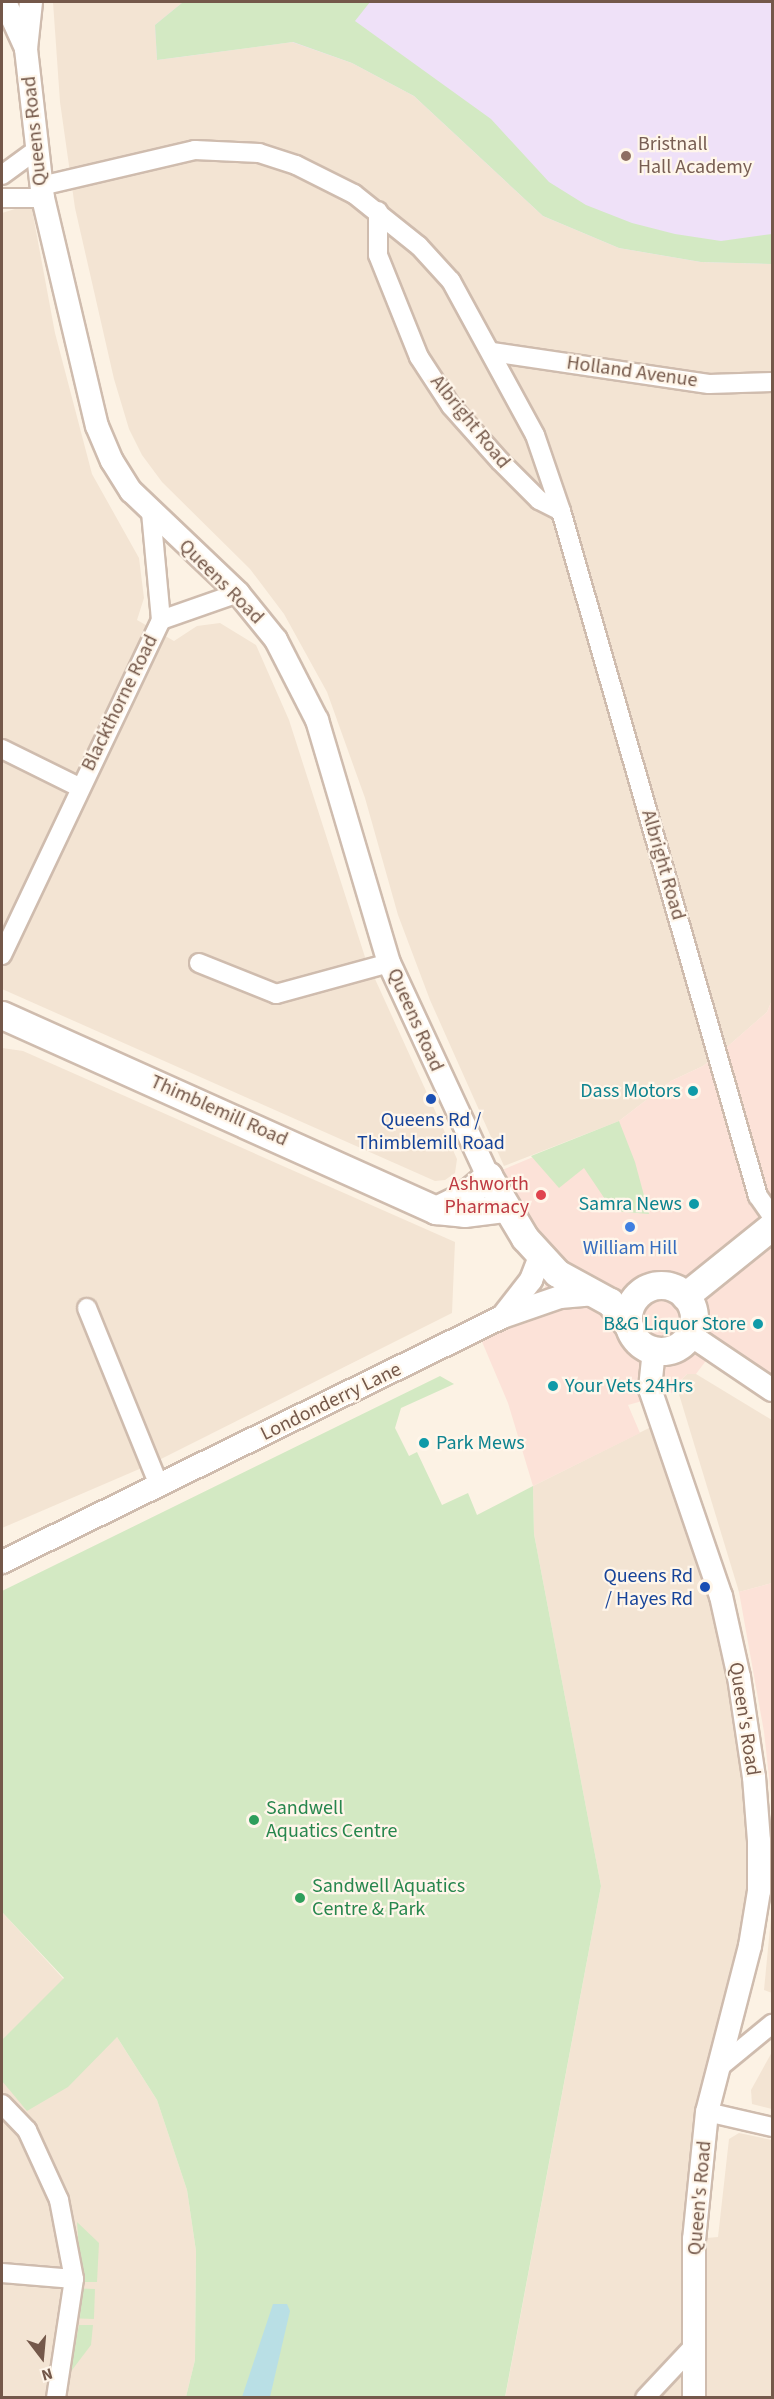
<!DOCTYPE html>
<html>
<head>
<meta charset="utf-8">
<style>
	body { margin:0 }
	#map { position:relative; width:774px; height:2399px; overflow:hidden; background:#fcf2e4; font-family:"Source Sans 3",sans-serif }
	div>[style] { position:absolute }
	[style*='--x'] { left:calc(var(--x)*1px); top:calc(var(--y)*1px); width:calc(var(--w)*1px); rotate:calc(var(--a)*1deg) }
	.residential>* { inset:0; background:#f3e4d3 }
	.commercial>* { inset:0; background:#fce2d8 }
	.education>* { inset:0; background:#efe1f8 }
	.green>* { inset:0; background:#d3e9c3; transform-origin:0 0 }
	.water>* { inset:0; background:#b9dfe5 }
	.roads { filter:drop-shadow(2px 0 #cfbcae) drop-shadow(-2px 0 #cfbcae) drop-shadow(0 2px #cfbcae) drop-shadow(0 -2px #cfbcae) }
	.minor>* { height:18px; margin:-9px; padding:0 9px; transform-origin:9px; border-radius:9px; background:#fff }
	.tertiary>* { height:22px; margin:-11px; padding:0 11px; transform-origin:11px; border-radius:11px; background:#fff }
	.secondary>* { height:27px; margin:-13.5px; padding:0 13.5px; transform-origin:13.5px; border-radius:13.5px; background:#fff }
	.secondary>.ring { margin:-13.5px; padding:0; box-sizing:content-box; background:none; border:27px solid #fff; border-radius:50% }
	.dots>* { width:16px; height:16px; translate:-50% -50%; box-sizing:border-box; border:3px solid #fff6ea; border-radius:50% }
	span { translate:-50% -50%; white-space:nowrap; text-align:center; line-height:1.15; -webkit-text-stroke:4.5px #fff6ea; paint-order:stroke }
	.street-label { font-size:20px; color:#74584a }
	.education-label { font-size:20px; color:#785e54 }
	.left { translate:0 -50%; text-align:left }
	.culture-label { font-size:20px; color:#0d838f }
	.right { translate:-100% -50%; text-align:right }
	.transit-label { font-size:20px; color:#164399 }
	.health-label { font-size:20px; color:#be3a42 }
	.shop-label { font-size:20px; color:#366cbe }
	.leisure-label { font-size:20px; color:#27864d }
	.frame { position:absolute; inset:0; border:3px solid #74584a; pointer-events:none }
	.north { position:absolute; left:12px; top:2327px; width:60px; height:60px; -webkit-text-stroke:4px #fff6ea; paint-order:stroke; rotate:164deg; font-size:16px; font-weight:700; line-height:24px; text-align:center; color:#74584a }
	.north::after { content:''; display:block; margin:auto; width:21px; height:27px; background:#74584a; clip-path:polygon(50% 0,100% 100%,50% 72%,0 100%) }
</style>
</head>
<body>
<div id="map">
	<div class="residential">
		<div style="clip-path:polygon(53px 2px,183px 2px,156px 25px,157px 60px,293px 42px,352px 63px,414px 96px,543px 216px,619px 248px,701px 262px,772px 264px,772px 1000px,767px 1012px,727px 1047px,703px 1066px,671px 1081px,619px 1121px,504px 1166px,430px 1000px,398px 915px,365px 798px,327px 692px,284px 614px,250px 569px,162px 482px,142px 455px,129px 429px,114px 379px,75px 208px,60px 102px)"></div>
		<div style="clip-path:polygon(31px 204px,55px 333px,92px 474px,139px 558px,144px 598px,137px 620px,174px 641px,197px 626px,220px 623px,256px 645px,289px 720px,365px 957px,457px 1159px,455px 1173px,445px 1180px,435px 1181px,2px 989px,2px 213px)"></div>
		<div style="clip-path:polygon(2px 1048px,23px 1051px,455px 1242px,452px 1313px,151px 1464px,2px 1528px)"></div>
		<div style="clip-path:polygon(687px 1374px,696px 1374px,772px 1420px,772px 1583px,739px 1592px,678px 1391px,679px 1382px)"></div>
		<div style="clip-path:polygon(663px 1421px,721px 1596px,759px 1841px,695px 2239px,718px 2237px,729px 2139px,739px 2133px,772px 2140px,772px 2397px,505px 2398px,601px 1886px,534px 1534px,533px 1486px)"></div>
		<div style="clip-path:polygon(772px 1907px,772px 1993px,764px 1990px)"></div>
		<div style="clip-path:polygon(2px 1912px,117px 2037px,157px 2100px,187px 2190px,196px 2251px,195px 2360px,186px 2397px,2px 2397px)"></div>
		<div style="clip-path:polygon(772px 2052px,772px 2109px,752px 2104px,751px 2090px)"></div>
	</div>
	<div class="commercial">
		<div style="clip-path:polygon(772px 1000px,772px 1390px,714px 1350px,696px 1374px,687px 1374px,679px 1382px,678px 1391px,628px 1405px,640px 1433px,533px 1486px,508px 1403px,477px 1330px,532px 1301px,544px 1290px,553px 1260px,488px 1176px,619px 1121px,671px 1081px,703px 1066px,727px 1047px,767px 1012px)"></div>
		<div style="clip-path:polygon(772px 1583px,772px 1804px,764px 1732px,739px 1592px)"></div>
	</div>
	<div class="education">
		<div style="clip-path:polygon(183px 2px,772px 2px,772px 264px,701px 262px,619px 248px,543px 216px,414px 96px,352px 63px,292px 42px,157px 60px,155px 25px)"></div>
	</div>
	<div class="green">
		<div style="clip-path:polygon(183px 2px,370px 2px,355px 21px,491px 119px,549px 182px,586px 205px,632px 223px,675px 234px,721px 241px,772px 234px,772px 264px,701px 262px,619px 248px,543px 216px,414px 96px,352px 63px,293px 42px,157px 60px,155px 25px)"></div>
		<div style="clip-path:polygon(619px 1121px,635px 1162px,649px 1214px,613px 1211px,584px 1168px,559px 1188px,531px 1156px)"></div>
		<div style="clip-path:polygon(440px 1376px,454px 1384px,401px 1408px,395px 1428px,409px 1456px,417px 1452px,442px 1505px,468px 1493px,477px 1515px,533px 1486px,534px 1534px,601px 1886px,505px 2397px,186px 2397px,195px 2360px,196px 2251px,187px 2190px,157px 2100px,117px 2037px,68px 2087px,27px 2111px,2px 2081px,2px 2040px,64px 1978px,2px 1912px,2px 1591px)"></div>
		<div style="clip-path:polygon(77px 2222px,99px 2243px,97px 2282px,81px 2282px)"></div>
		<div style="left:95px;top:2289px;width:30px;height:14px;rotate:92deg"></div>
		<div style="clip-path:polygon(79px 2325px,93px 2325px,91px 2345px,69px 2374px)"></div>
	</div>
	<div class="water">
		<div style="clip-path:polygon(273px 2304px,287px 2304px,290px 2311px,270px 2397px,242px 2397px)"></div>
	</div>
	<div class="roads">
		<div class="minor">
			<div style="--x:2;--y:175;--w:42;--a:-36.3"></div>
			<div style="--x:41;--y:186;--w:158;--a:-13.2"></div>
			<div style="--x:195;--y:150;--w:64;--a:2.7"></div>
			<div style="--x:259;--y:153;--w:39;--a:18"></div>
			<div style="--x:296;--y:165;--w:65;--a:26.6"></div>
			<div style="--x:354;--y:194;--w:83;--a:38.7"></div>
			<div style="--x:419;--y:246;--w:47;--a:47.6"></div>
			<div style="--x:451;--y:281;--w:175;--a:61.4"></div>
			<div style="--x:535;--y:435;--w:80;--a:71.1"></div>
			<div style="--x:561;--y:511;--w:713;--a:73.96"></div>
			<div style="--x:758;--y:1196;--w:24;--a:55"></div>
			<div style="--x:2;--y:198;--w:41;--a:0"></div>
			<div style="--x:378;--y:211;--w:44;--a:90"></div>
			<div style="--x:378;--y:255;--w:110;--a:68.1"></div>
			<div style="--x:419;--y:357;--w:59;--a:56.9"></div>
			<div style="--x:451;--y:406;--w:74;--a:48.3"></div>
			<div style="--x:500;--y:461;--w:55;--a:45"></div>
			<div style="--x:539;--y:500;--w:25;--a:27"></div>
			<div style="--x:492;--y:352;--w:219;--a:8.4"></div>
			<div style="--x:709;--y:384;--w:63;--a:-1.8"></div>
			<div style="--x:161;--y:620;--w:82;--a:-19.3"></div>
			<div style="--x:2;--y:749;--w:86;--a:26.3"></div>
			<div style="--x:2;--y:955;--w:371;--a:-64.6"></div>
			<div style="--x:161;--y:620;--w:107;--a:-95.3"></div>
			<div style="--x:199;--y:963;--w:83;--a:21.9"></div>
			<div style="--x:276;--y:994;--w:117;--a:-15.3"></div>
			<div style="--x:87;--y:1308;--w:191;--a:67.9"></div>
			<div style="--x:722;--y:2065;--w:65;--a:-39.4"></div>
			<div style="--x:2;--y:2104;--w:36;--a:46"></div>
			<div style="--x:27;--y:2130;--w:77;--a:65.4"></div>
			<div style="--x:59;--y:2200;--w:80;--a:79.2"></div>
			<div style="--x:74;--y:2279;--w:120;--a:98.6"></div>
			<div style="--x:707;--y:2112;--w:67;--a:13"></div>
			<div style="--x:2;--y:2273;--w:72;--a:4.8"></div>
			<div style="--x:645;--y:2398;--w:69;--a:-46.8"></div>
		</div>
		<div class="tertiary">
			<div style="--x:5;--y:2;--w:51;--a:65.5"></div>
			<div style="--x:31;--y:2;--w:47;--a:96.1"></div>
			<div style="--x:26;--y:49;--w:150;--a:83.5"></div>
			<div style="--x:43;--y:198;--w:234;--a:76.7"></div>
			<div style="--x:97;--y:426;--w:38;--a:67"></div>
			<div style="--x:112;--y:461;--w:36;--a:58"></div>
			<div style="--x:131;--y:491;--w:148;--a:43.6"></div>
			<div style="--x:238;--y:593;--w:60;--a:51"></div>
			<div style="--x:276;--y:640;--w:90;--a:62.9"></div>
			<div style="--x:317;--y:720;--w:253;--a:73.5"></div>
			<div style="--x:389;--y:963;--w:235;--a:65.1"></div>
			<div style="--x:503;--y:1316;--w:46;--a:-52.1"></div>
			<div style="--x:531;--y:1280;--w:28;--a:-69"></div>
			<div style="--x:689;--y:1334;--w:100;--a:34"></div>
			<div style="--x:654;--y:1350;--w:39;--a:96"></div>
			<div style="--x:650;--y:1389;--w:219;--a:71.1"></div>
			<div style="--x:721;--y:1596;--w:83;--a:77.5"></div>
			<div style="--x:739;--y:1677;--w:101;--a:81.5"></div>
			<div style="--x:754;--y:1777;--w:64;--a:85.5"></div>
			<div style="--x:759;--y:1841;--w:50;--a:90"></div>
			<div style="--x:759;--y:1891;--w:56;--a:99.3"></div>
			<div style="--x:750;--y:1946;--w:171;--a:104.5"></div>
			<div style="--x:707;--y:2112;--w:128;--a:95.8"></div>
			<div style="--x:694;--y:2239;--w:159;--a:90"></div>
			<div style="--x:2;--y:1562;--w:557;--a:-26.1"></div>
			<div style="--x:502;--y:1317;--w:61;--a:-19"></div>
			<div style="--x:560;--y:1297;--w:32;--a:-5"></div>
		</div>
		<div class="secondary">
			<div style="--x:2;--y:1015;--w:476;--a:24.2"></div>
			<div style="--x:436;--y:1210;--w:28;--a:6"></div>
			<div style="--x:464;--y:1213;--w:40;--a:-7.1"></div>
			<div style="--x:436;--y:1210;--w:30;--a:-26"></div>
			<div style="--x:463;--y:1197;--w:33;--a:-40"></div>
			<div style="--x:488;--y:1176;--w:72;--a:59.2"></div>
			<div style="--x:525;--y:1238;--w:47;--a:47.6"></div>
			<div style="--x:557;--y:1273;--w:60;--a:28.7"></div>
			<div style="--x:610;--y:1302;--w:31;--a:52"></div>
			<div class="ring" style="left:628px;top:1285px;width:39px;height:39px"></div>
			<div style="--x:685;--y:1296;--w:112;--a:-38.8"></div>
		</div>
	</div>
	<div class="dots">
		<div style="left:626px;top:156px;background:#8d6e63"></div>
		<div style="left:693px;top:1091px;background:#0f9aa8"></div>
		<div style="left:431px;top:1099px;background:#1a4fb4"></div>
		<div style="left:541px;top:1195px;background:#e0444e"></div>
		<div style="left:694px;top:1204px;background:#0f9aa8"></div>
		<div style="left:630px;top:1227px;background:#3f7fe0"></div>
		<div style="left:758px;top:1324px;background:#0f9aa8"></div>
		<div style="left:553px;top:1386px;background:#0f9aa8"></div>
		<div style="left:424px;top:1443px;background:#0f9aa8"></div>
		<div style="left:705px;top:1587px;background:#1a4fb4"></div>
		<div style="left:254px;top:1820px;background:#2e9e5b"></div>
		<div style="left:300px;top:1898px;background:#2e9e5b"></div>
	</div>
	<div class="street-label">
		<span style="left:35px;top:131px;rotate:-96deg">Queens Road</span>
		<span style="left:632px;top:372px;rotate:8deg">Holland Avenue</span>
		<span style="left:470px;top:422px;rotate:51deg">Albright Road</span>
		<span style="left:221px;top:582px;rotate:45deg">Queens Road</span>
		<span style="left:120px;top:703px;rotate:-64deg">Blackthorne Road</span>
		<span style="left:663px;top:865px;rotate:74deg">Albright Road</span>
		<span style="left:415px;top:1020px;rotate:66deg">Queens Road</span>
		<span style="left:219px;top:1111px;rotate:24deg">Thimblemill Road</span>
		<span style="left:331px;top:1402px;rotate:-26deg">Londonderry Lane</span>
		<span style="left:744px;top:1719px;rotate:81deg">Queen's Road</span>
		<span style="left:700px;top:2198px;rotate:-85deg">Queen's Road</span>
	</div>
	<div class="education-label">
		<span class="left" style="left:638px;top:156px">Bristnall<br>Hall Academy</span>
	</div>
	<div class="culture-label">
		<span class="right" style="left:681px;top:1091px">Dass Motors</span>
		<span class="right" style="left:682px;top:1204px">Samra News</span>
		<span class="right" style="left:746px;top:1324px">B&amp;G Liquor Store</span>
		<span class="left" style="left:565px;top:1386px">Your Vets 24Hrs</span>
		<span class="left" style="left:436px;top:1443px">Park Mews</span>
	</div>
	<div class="transit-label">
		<span style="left:431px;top:1132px">Queens Rd /<br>Thimblemill Road</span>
		<span class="right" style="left:693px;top:1588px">Queens Rd<br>/ Hayes Rd</span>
	</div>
	<div class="health-label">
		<span class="right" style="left:529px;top:1196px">Ashworth<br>Pharmacy</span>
	</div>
	<div class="shop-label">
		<span style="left:630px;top:1248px">William Hill</span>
	</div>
	<div class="leisure-label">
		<span class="left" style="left:266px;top:1820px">Sandwell<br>Aquatics Centre</span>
		<span class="left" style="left:312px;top:1898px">Sandwell Aquatics<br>Centre &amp; Park</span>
	</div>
	<div class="frame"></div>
	<div class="north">N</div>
</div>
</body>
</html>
